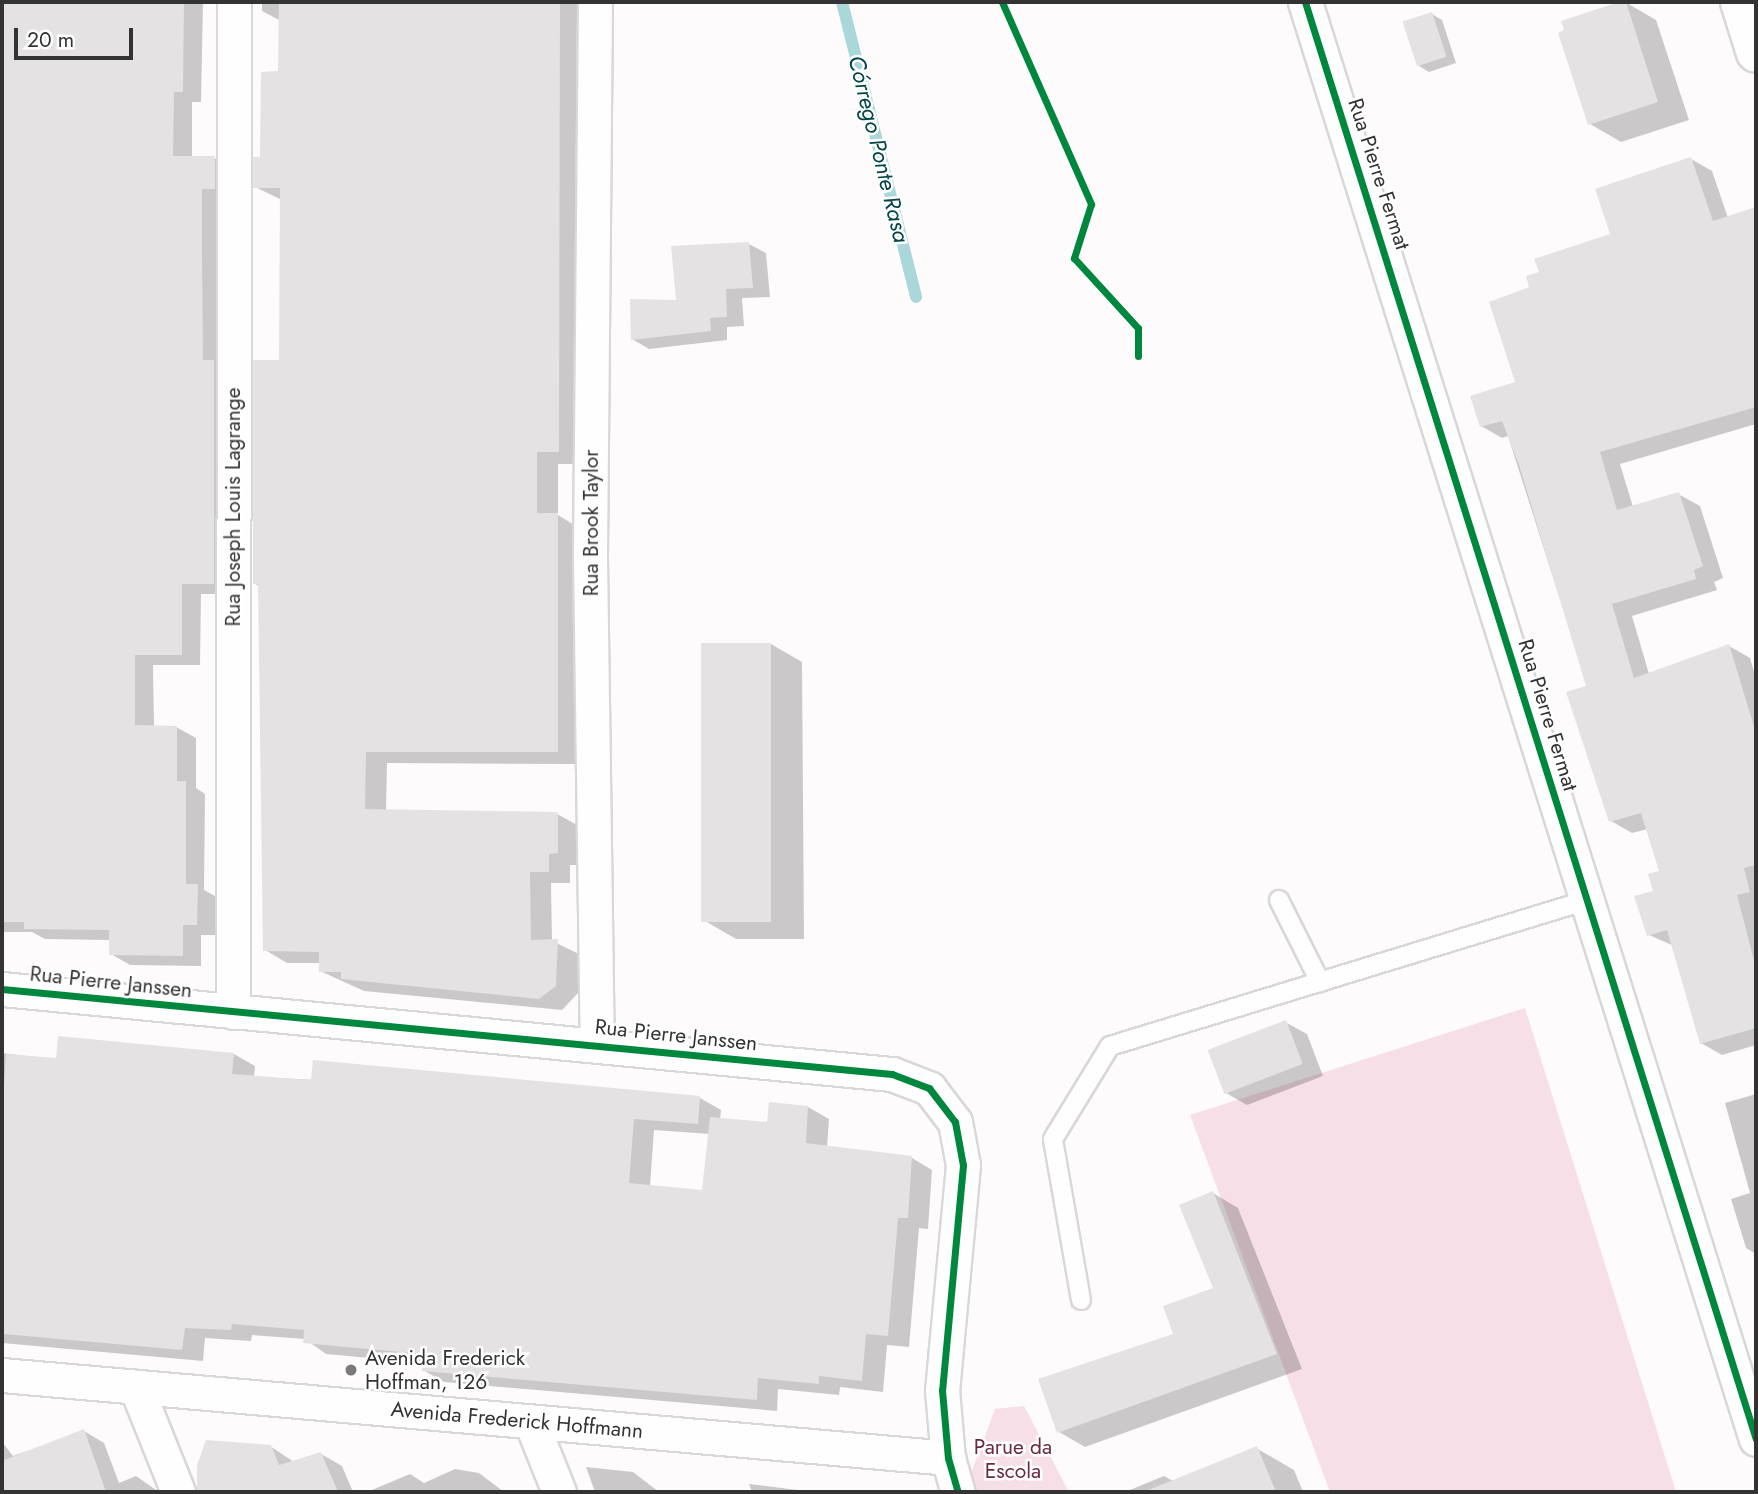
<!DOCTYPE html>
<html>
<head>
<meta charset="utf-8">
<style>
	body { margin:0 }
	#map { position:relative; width:1758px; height:1494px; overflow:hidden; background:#fefbfc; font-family:Jost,sans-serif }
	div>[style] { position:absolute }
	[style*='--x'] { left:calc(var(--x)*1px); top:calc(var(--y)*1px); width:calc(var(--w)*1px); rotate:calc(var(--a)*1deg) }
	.green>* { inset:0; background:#f7dfe7 }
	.shadow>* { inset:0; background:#0003 }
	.stream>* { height:12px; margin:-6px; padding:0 6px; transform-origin:6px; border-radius:6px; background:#a9d7da }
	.building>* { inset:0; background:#e4e2e3; transform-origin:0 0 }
	.roads { filter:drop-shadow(2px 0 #d9d7d8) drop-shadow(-2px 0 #d9d7d8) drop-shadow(0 2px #d9d7d8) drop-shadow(0 -2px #d9d7d8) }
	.service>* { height:18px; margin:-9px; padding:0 9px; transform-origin:9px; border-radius:9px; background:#fffeff }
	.minor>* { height:33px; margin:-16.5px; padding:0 16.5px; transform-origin:16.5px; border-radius:16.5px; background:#fffeff }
	.secondary>* { height:38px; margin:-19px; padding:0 19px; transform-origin:19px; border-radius:19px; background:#fffeff }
	.cycleway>* { height:7px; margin:-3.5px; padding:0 3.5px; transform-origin:3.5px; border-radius:3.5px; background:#00873e }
	.dots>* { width:19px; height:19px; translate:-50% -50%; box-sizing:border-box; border:4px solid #fff; border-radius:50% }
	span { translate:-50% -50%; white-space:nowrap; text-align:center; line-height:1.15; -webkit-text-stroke:5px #fff; paint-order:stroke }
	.street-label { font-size:21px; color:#343333 }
	.poi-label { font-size:21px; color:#343333 }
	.left { translate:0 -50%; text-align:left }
	.park-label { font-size:21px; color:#6a2944 }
	.water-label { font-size:23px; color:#034548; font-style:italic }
	.frame { position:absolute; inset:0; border:4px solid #343333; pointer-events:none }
	.scale { position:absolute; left:14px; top:28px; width:119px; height:32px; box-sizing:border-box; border:4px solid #343333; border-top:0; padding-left:9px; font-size:21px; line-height:24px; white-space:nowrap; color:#343333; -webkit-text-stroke:5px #fff; paint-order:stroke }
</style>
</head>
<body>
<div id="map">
	<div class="green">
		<div style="clip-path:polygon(1525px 1008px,1676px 1492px,1330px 1492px,1190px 1115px)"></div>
		<div style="clip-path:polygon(1024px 1406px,1069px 1492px,964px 1492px,995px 1409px)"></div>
	</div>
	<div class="shadow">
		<div style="clip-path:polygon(2px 2px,203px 2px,201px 102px,192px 102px,192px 158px,214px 158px,233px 169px,233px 594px,201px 594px,200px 665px,153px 665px,154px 727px,176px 727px,196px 738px,196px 788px,205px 794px,204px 890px,217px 897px,216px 935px,201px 935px,201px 966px,130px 965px,111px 954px,111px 940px,45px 939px,32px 932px,2px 932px)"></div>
		<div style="clip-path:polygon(262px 2px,581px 2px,580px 464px,558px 464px,558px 515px,579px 528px,579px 764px,387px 763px,386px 811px,557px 814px,579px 826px,579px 865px,570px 865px,570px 883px,551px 883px,552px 941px,579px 954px,579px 992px,562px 1010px,364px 991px,320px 971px,321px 963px,287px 963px,265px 950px,260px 587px,254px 583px,281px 362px,282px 200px,255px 187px,280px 73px,281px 21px,262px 11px)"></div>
		<div style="clip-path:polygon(1625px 2px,1656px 20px,1689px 120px,1621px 142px,1590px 124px,1563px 22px)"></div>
		<div style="clip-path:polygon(1432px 14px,1442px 20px,1456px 63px,1429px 72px,1419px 66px)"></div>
		<div style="clip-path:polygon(1691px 159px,1712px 171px,1728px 218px,1756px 209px,1756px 424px,1620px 464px,1633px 507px,1678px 494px,1700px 506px,1723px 578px,1714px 582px,1717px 590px,1632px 616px,1649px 674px,1729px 646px,1750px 658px,1756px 679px,1756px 1045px,1722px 1055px,1701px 1043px,1674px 946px,1649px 935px,1661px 872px,1648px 829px,1632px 833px,1611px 821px,1588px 687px,1508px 436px,1502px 438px,1481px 426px,1517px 383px,1531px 288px,1541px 273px,1613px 235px)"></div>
		<div style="clip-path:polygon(749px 244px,766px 253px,770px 297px,742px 298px,744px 326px,727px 327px,727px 340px,649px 349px,632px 339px)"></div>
		<div style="clip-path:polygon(771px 644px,802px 662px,804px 939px,736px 939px,705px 921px)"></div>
		<div style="clip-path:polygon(1285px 1022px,1307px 1034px,1323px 1076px,1247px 1105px,1226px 1093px)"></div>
		<div style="clip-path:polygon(evenodd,2px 1053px,57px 1060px,234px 1054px,255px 1066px,254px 1077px,700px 1098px,721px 1110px,720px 1119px,769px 1124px,770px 1104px,808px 1107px,829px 1119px,827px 1147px,912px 1158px,932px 1170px,928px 1229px,919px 1228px,909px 1347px,887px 1345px,883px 1392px,840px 1387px,839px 1395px,778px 1389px,777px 1411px,444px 1382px,423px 1370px,424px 1363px,326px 1354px,305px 1339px,252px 1335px,251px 1341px,205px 1338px,203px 1361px,2px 1343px,2px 1053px,654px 1130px,710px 1134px,704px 1192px,650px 1186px,654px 1130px)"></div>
		<div style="clip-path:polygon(1756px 1094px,1756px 1254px,1746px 1248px,1731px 1199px,1750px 1193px,1725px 1103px)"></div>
		<div style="clip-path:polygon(1213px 1193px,1238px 1208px,1302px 1369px,1085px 1447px,1059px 1432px,1175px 1335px,1215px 1289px)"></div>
		<div style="clip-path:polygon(84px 1431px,104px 1443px,119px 1483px,136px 1476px,159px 1492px,2px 1492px,2px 1442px,13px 1456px)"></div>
		<div style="clip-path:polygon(270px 1446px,294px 1462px,321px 1454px,342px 1466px,353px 1492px,199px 1492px,199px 1465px)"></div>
		<div style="clip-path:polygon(1256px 1448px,1294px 1470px,1303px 1492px,1125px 1492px,1164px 1476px,1173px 1481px)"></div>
		<div style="clip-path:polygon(586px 1467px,633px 1472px,659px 1492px,595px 1492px)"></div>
		<div style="clip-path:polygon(455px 1469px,479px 1473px,504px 1492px,367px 1492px,410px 1474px,424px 1483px)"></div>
		<div style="clip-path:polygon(749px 1484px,814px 1492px,752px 1492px)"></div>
	</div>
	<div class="stream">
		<div style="--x:842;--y:2;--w:304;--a:75.9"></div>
	</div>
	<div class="building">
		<div style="clip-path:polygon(2px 2px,184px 2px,183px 92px,174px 92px,173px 156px,215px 156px,215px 189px,202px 189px,202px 250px,203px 360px,214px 360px,214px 584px,182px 584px,182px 655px,135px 655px,135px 725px,177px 726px,177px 781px,186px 781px,186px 884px,198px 884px,197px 925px,183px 925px,183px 956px,109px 955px,109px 930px,24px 929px,24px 922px,2px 922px)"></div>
		<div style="clip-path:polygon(279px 2px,560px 2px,559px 452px,537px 452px,537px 513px,558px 513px,558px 752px,366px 752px,365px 809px,558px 812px,558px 853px,549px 854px,549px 872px,530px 872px,531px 940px,558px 939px,556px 986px,539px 999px,341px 979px,341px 972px,319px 972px,319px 952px,263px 951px,258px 584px,253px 584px,253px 360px,279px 360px,280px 188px,253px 188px,253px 157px,260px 157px,261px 72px,278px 71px)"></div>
		<div style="clip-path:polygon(1619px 2px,1626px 2px,1658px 102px,1588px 125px,1558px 33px,1564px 30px,1561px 21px)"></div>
		<div style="left:1432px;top:12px;width:47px;height:31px;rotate:72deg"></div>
		<div style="clip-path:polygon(1691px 157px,1713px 221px,1756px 207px,1756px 407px,1600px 452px,1617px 510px,1679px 492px,1703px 566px,1694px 570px,1696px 579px,1612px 604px,1634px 678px,1729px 644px,1756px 733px,1756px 865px,1744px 868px,1750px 892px,1737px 895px,1756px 968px,1756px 1028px,1700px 1044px,1667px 930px,1647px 936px,1634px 896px,1653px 891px,1648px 874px,1659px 871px,1641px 813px,1609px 822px,1566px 692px,1586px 686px,1519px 465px,1502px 421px,1480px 427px,1470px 396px,1515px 382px,1489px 302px,1529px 287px,1526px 276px,1539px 272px,1534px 259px,1610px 234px,1595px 189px)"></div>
		<div style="clip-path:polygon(749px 242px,753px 288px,726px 289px,727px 317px,710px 318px,711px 331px,631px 340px,630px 299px,676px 300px,671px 246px)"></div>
		<div style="left:701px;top:643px;width:70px;height:279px"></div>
		<div style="left:1286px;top:1020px;width:47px;height:84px;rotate:69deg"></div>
		<div style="clip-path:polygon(58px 1036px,234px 1053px,232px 1074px,311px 1080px,313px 1060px,700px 1096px,698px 1124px,634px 1119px,629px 1183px,702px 1190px,710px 1117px,767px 1122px,769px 1102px,808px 1106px,806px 1143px,912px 1156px,908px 1218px,898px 1218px,888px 1336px,866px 1334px,862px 1381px,819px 1376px,819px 1384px,758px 1378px,757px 1400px,422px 1371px,423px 1354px,303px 1343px,304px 1330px,232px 1324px,231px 1330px,185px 1328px,182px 1350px,4px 1334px,2px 1119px,6px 1054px,56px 1058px)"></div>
		<div style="clip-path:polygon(1213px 1191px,1277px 1354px,1057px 1433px,1038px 1379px,1173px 1334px,1163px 1306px,1213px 1288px,1179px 1205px)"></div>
		<div style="clip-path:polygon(84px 1429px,106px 1492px,2px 1492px,2px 1461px)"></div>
		<div style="clip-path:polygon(206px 1440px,271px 1445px,279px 1465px,321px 1452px,338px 1492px,197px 1492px,197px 1465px)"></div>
		<div style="clip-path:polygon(1257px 1446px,1276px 1492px,1147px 1492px,1146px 1491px)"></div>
	</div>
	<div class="roads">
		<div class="service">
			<div style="--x:1279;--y:900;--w:92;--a:63.4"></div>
			<div style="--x:1081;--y:1300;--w:163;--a:-99.9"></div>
			<div style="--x:1053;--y:1139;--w:109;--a:-58.5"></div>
			<div style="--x:1110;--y:1046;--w:499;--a:-17"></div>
		</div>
		<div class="minor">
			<div style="--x:595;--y:2;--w:556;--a:90.52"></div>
			<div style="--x:590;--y:558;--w:486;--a:89.2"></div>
			<div style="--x:1305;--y:2;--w:1506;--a:72.58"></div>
			<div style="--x:2;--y:989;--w:894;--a:5.46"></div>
			<div style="--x:892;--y:1074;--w:40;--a:21"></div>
			<div style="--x:929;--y:1088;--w:43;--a:52.6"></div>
			<div style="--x:955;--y:1122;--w:44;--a:79.5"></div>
			<div style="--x:963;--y:1165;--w:226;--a:95.3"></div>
			<div style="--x:942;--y:1390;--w:68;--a:85"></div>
			<div style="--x:948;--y:1458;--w:35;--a:74"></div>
			<div style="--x:233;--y:1012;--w:1010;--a:-89.94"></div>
			<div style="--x:2;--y:1375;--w:950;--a:5.01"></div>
			<div style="--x:136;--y:1387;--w:113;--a:68.2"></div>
			<div style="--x:531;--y:1422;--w:75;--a:68.2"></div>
		</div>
		<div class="secondary">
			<div style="--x:1740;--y:2;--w:53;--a:72.6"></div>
		</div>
	</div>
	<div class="cycleway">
		<div style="--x:1002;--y:2;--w:221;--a:66.2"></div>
		<div style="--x:1091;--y:204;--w:57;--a:107.5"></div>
		<div style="--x:1074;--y:258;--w:95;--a:47.6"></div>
		<div style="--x:1138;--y:328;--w:28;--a:90"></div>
		<div style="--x:1305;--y:2;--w:1506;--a:72.58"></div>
		<div style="--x:2;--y:989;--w:894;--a:5.46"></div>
		<div style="--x:892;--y:1074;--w:40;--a:21"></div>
		<div style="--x:929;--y:1088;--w:43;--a:52.6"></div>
		<div style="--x:955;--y:1122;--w:44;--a:79.5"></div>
		<div style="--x:963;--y:1165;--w:226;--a:95.3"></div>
		<div style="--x:942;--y:1390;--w:68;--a:85"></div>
		<div style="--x:948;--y:1458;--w:35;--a:74"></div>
	</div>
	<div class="dots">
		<div style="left:351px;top:1370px;background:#7b7979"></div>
	</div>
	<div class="street-label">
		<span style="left:1379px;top:174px;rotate:72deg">Rua Pierre Fermat</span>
		<span style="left:233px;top:507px;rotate:-90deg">Rua Joseph Louis Lagrange</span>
		<span style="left:591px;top:523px;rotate:-90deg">Rua Brook Taylor</span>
		<span style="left:1548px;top:715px;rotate:73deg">Rua Pierre Fermat</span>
		<span style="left:111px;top:982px;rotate:6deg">Rua Pierre Janssen</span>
		<span style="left:676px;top:1035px;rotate:6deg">Rua Pierre Janssen</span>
		<span style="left:517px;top:1420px;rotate:5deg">Avenida Frederick Hoffmann</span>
	</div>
	<div class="poi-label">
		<span class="left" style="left:365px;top:1370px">Avenida Frederick<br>Hoffman, 126</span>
	</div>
	<div class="park-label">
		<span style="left:1013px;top:1459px">Parue da<br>Escola</span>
	</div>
	<div class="water-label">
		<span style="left:879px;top:149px;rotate:76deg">Córrego Ponte Rasa</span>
	</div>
	<div class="frame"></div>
	<div class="scale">20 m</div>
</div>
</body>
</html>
